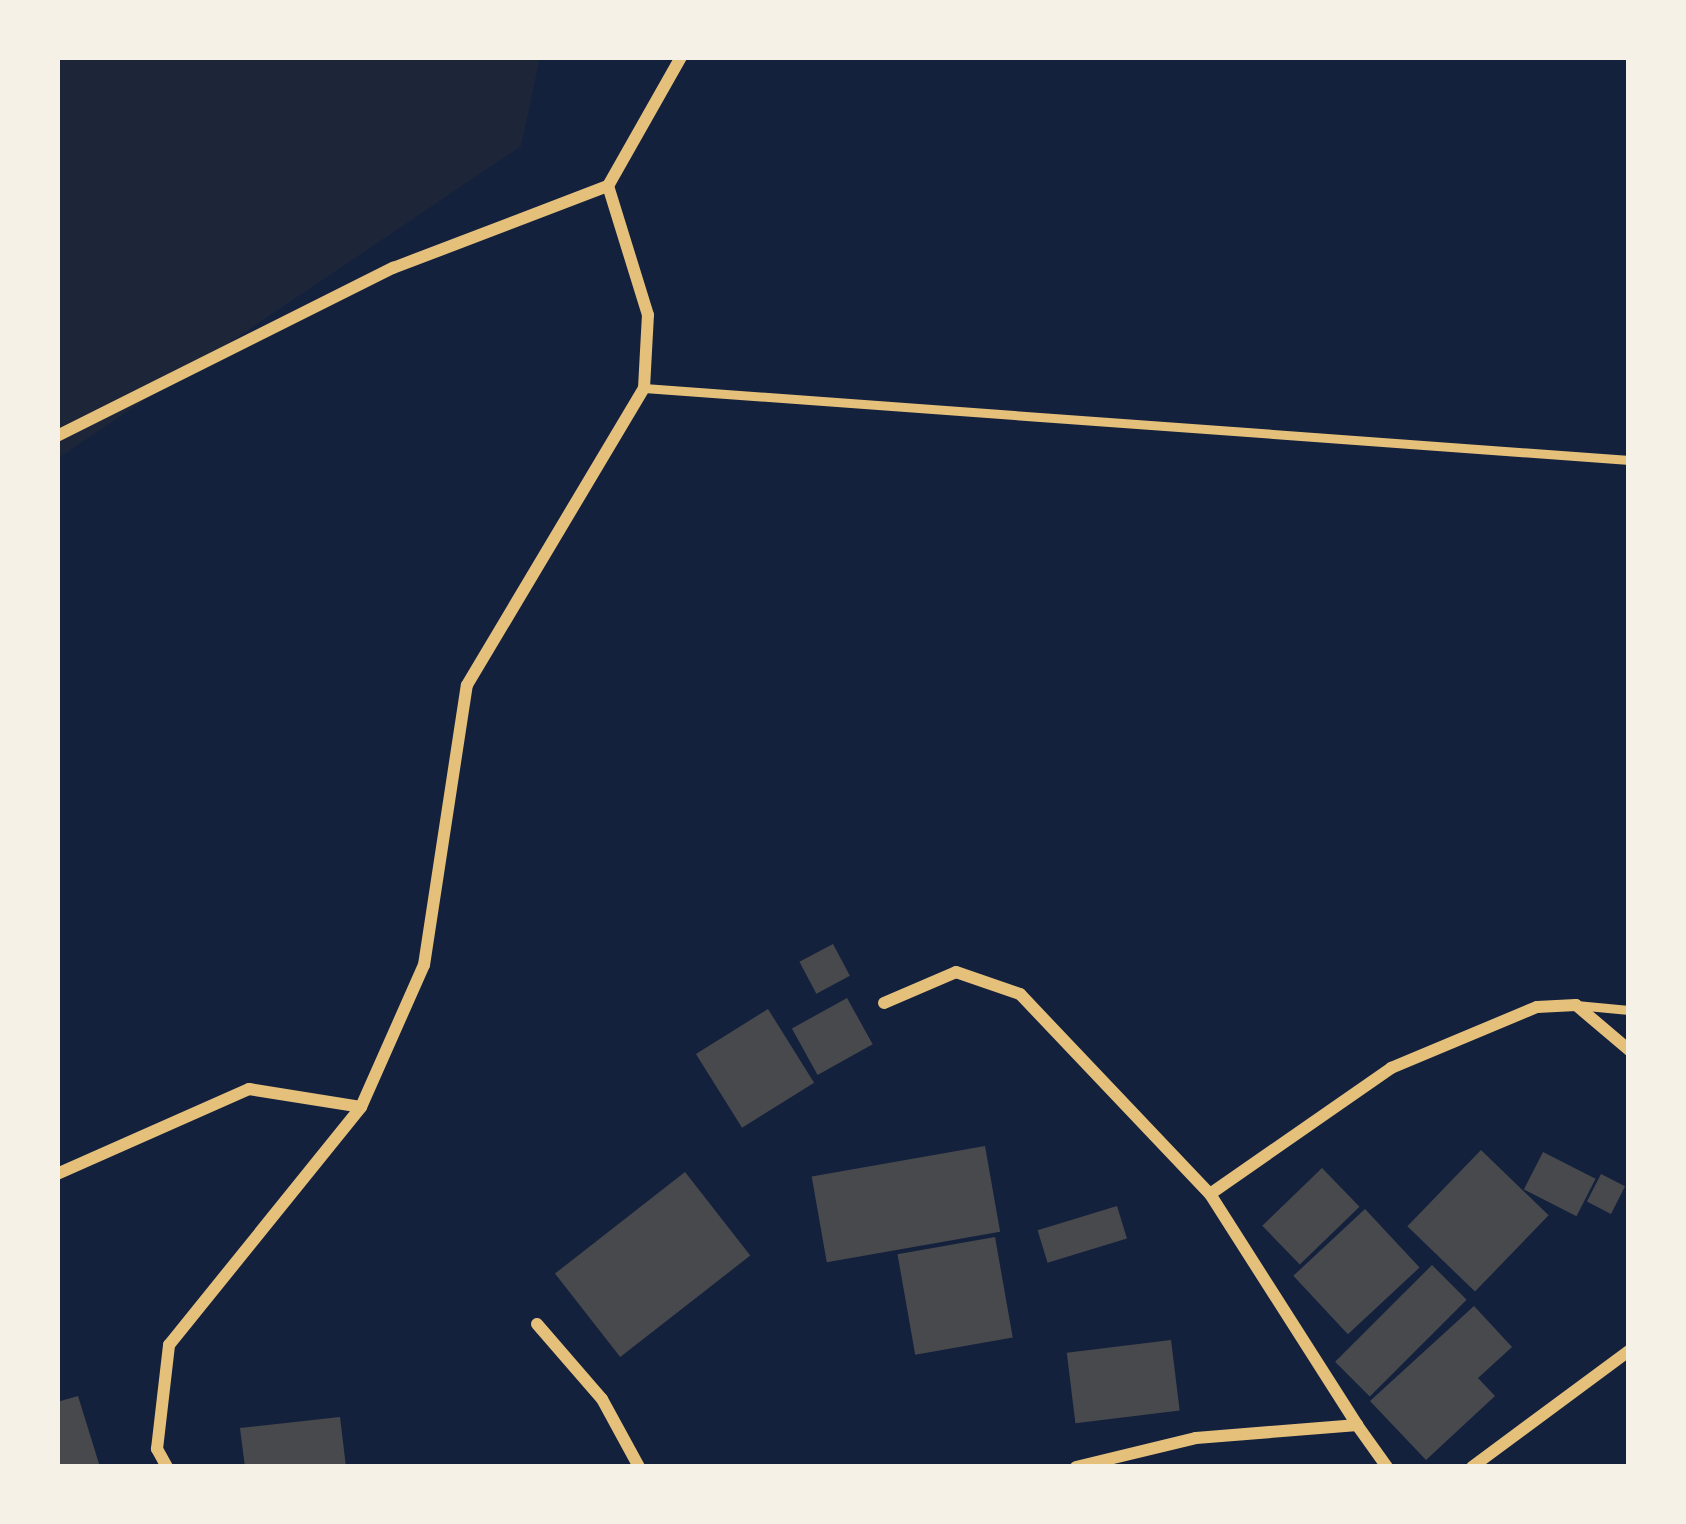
<!DOCTYPE html>
<html>
<head>
<meta charset="utf-8">
<style>
	body { margin:0 }
	#map { position:relative; width:1686px; height:1524px; overflow:hidden; background:#14213d; font-family:Arial,sans-serif }
	div>[style] { position:absolute }
	[style*='--x'] { left:calc(var(--x)*1px); top:calc(var(--y)*1px); width:calc(var(--w)*1px); rotate:calc(var(--a)*1deg) }
	.green>* { inset:0; background:#1d2539 }
	.building>* { inset:0; background:#48494c; transform-origin:0 0 }
	.service>* { height:9px; margin:-4.5px; padding:0 4.5px; transform-origin:4.5px; border-radius:4.5px; background:#e5c07b }
	.minor>* { height:12px; margin:-6px; padding:0 6px; transform-origin:6px; border-radius:6px; background:#e5c07b }
	span { translate:-50% -50%; white-space:nowrap; text-align:center; line-height:1.15; -webkit-text-stroke:9px #f6f1e7; paint-order:stroke }
	.frame { position:absolute; inset:0; border:60px solid #f6f1e7; pointer-events:none }
</style>
</head>
<body>
<div id="map">
	<div class="green">
		<div style="clip-path:polygon(57px 57px,540px 57px,521px 146px,57px 459px)"></div>
	</div>
	<div class="building">
		<div style="left:833px;top:944px;width:36px;height:38px;rotate:62deg"></div>
		<div style="left:847px;top:998px;width:53px;height:63px;rotate:61deg"></div>
		<div style="left:768px;top:1009px;width:87px;height:85px;rotate:58deg"></div>
		<div style="left:985px;top:1146px;width:87px;height:176px;rotate:80deg"></div>
		<div style="left:1481px;top:1150px;width:94px;height:106px;rotate:44deg"></div>
		<div style="left:1543px;top:1152px;width:59px;height:42px;rotate:27deg"></div>
		<div style="left:1322px;top:1168px;width:54px;height:83px;rotate:46deg"></div>
		<div style="left:685px;top:1172px;width:106px;height:165px;rotate:52deg"></div>
		<div style="left:1601px;top:1174px;width:27px;height:31px;rotate:27deg"></div>
		<div style="left:1117px;top:1206px;width:34px;height:83px;rotate:73deg"></div>
		<div style="left:1365px;top:1209px;width:80px;height:98px;rotate:47deg"></div>
		<div style="left:995px;top:1237px;width:102px;height:99px;rotate:80deg"></div>
		<div style="left:1432px;top:1265px;width:49px;height:137px;rotate:45deg"></div>
		<div style="clip-path:polygon(1474px 1306px,1512px 1347px,1478px 1378px,1495px 1396px,1426px 1460px,1370px 1401px)"></div>
		<div style="left:1171px;top:1340px;width:71px;height:105px;rotate:83deg"></div>
		<div style="clip-path:polygon(78px 1396px,100px 1467px,57px 1467px,57px 1402px)"></div>
		<div style="clip-path:polygon(340px 1417px,346px 1467px,245px 1467px,240px 1428px)"></div>
	</div>
	<div class="service">
		<div style="--x:644;--y:388;--w:988;--a:4.18"></div>
		<div style="--x:1576;--y:1005;--w:53;--a:5.4"></div>
	</div>
	<div class="minor">
		<div style="--x:57;--y:436;--w:376;--a:-26.6"></div>
		<div style="--x:393;--y:268;--w:230;--a:-20.9"></div>
		<div style="--x:884;--y:1003;--w:78;--a:-23.3"></div>
		<div style="--x:956;--y:972;--w:68;--a:19"></div>
		<div style="--x:1020;--y:994;--w:276;--a:46.5"></div>
		<div style="--x:1210;--y:1194;--w:274;--a:57.5"></div>
		<div style="--x:57;--y:1174;--w:210;--a:-23.9"></div>
		<div style="--x:249;--y:1089;--w:113;--a:9.1"></div>
		<div style="--x:1210;--y:1194;--w:221;--a:-34.8"></div>
		<div style="--x:1391;--y:1068;--w:158;--a:-22.7"></div>
		<div style="--x:1537;--y:1007;--w:39;--a:-3"></div>
		<div style="--x:1576;--y:1005;--w:70;--a:40.3"></div>
		<div style="--x:537;--y:1324;--w:99;--a:49.1"></div>
		<div style="--x:602;--y:1399;--w:77;--a:61.4"></div>
		<div style="--x:167;--y:1467;--w:21;--a:-119"></div>
		<div style="--x:157;--y:1449;--w:105;--a:-83.4"></div>
		<div style="--x:169;--y:1345;--w:306;--a:-51.1"></div>
		<div style="--x:361;--y:1107;--w:155;--a:-66.1"></div>
		<div style="--x:424;--y:965;--w:283;--a:-81.3"></div>
		<div style="--x:467;--y:685;--w:346;--a:-59.2"></div>
		<div style="--x:644;--y:388;--w:73;--a:-86.9"></div>
		<div style="--x:648;--y:315;--w:135;--a:-107.2"></div>
		<div style="--x:608;--y:186;--w:148;--a:-60.5"></div>
		<div style="--x:1076;--y:1467;--w:123;--a:-13.6"></div>
		<div style="--x:1196;--y:1438;--w:162;--a:-4.6"></div>
		<div style="--x:1357;--y:1425;--w:52;--a:54.5"></div>
		<div style="--x:1472;--y:1467;--w:195;--a:-36.5"></div>
	</div>
	<div class="frame"></div>
</div>
</body>
</html>
